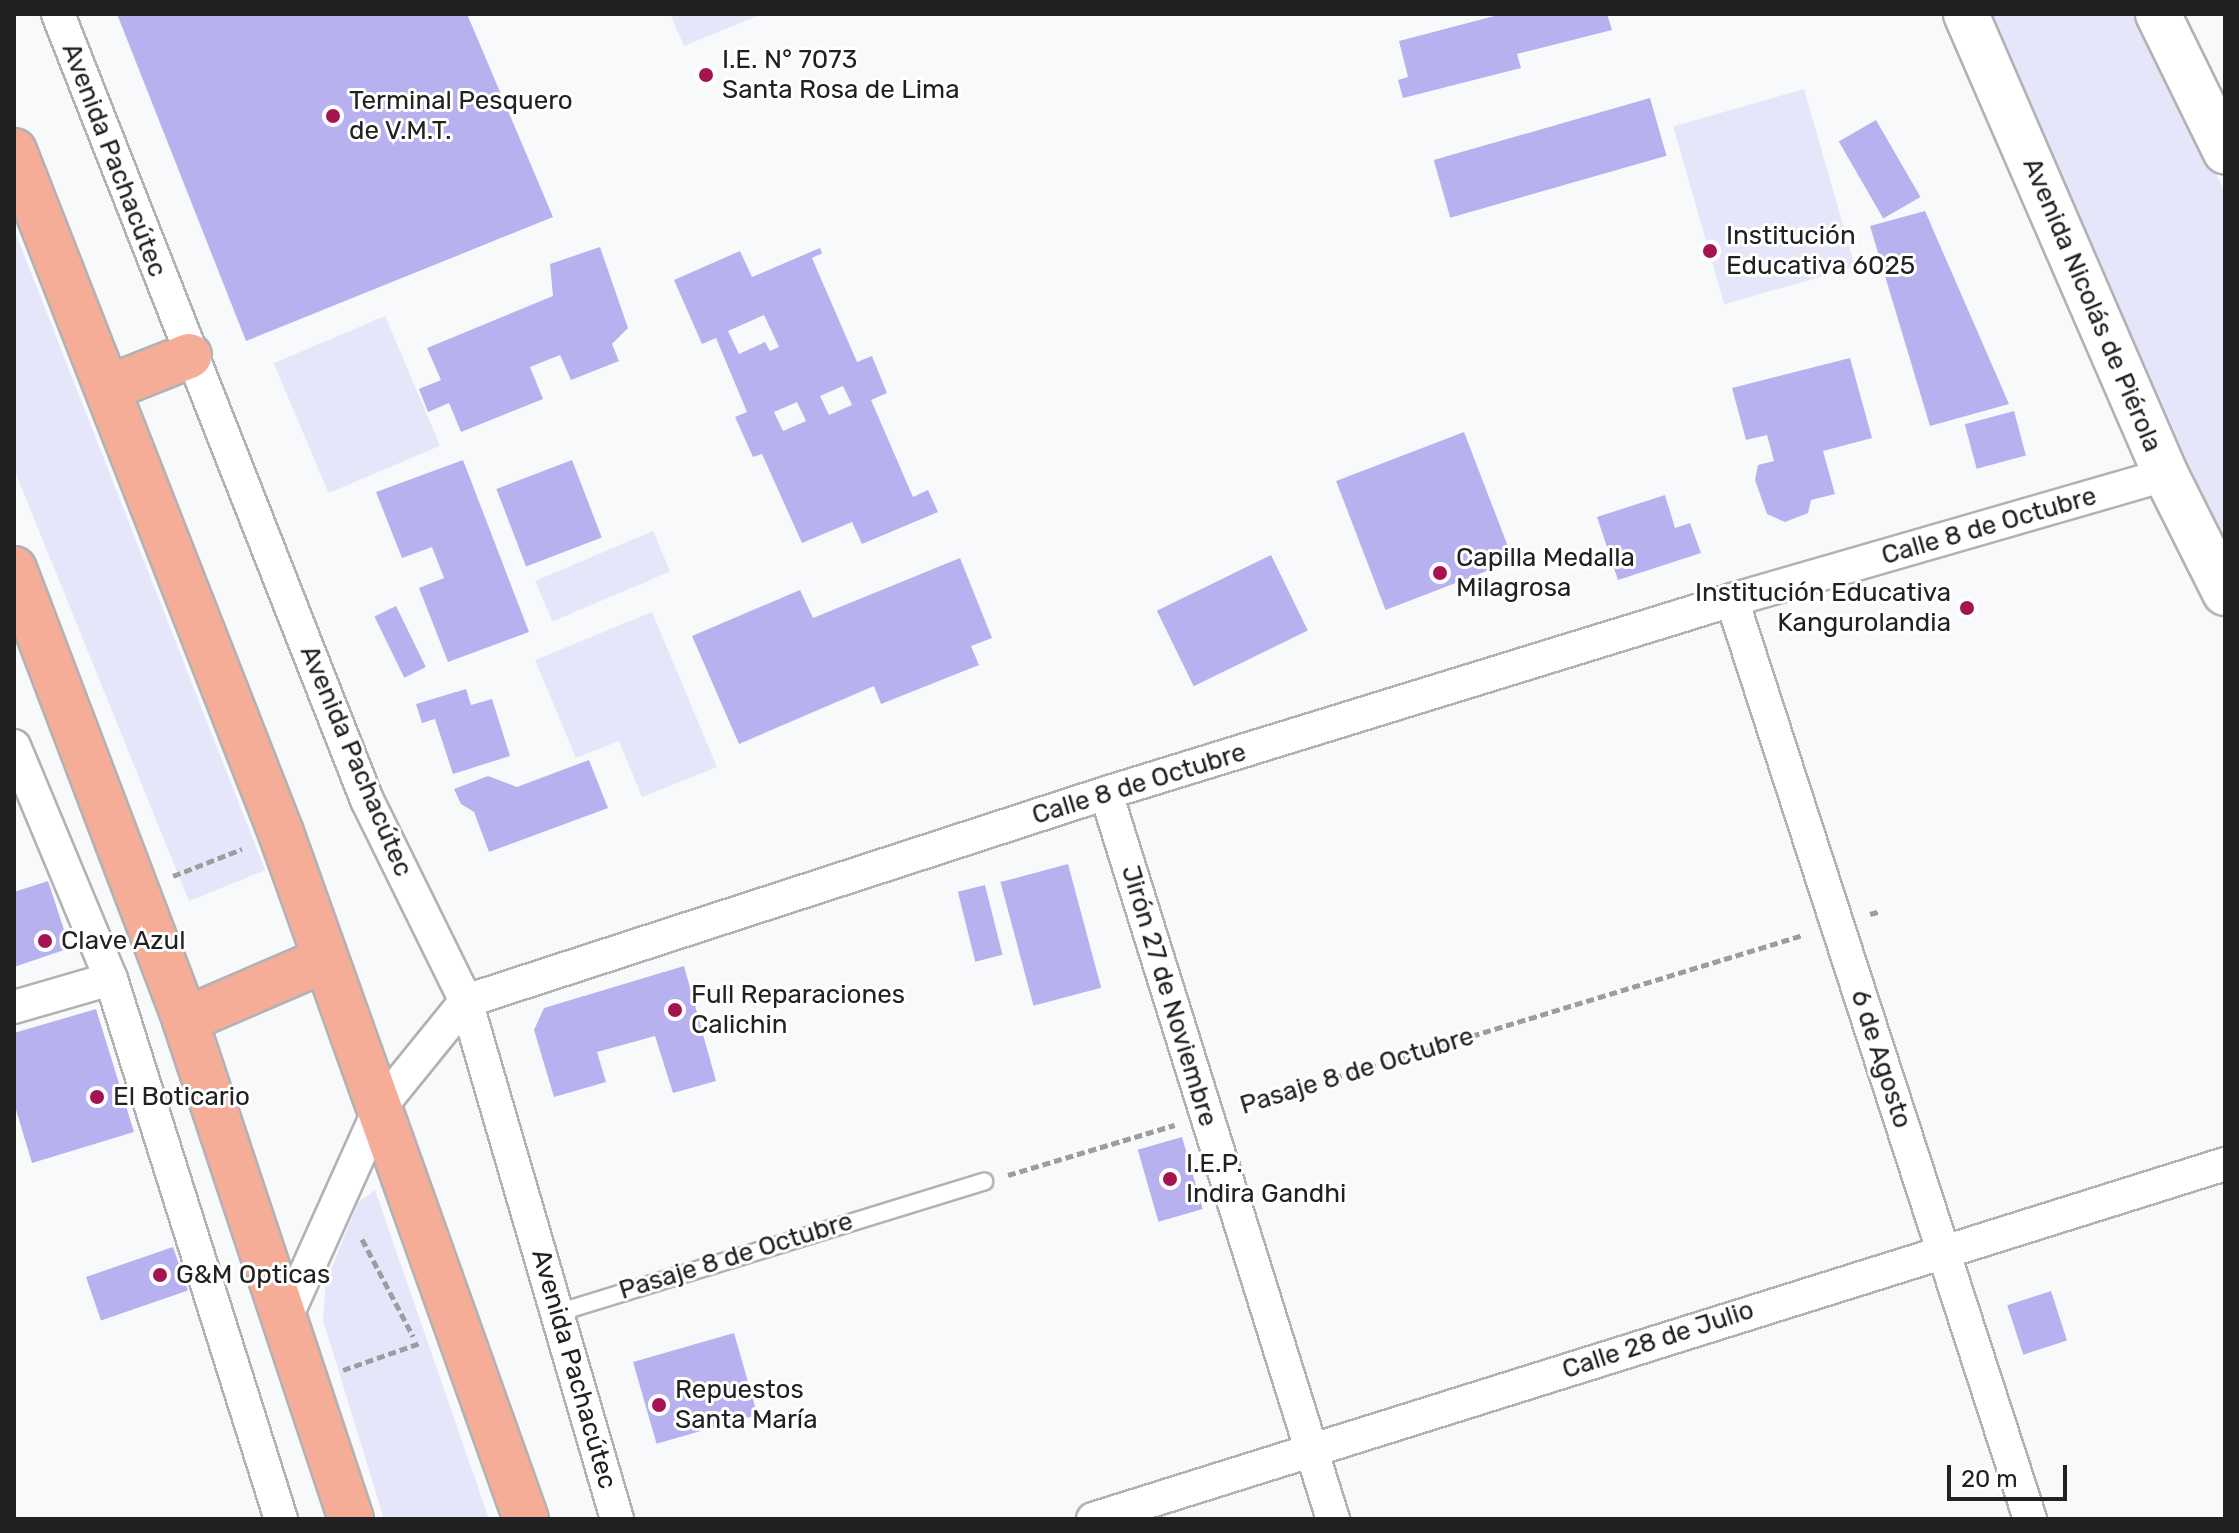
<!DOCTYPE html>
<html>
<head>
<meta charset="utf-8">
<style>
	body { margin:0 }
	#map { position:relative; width:2239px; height:1533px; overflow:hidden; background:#f8f9fb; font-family:Rubik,sans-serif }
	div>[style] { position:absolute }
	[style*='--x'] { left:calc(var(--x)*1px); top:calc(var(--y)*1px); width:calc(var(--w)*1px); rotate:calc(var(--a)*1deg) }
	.green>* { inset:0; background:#e5e6fa; transform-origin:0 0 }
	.building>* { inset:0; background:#b8b1ef; transform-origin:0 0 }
	.path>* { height:5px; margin-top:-2.5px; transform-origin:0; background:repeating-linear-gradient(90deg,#9d9d9f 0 8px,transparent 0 12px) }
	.roads { filter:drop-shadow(2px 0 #b2b2b4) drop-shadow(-2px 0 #b2b2b4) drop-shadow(0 2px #b2b2b4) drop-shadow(0 -2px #b2b2b4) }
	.service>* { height:16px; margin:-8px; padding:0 8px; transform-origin:8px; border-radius:8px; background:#fff }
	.minor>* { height:32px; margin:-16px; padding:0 16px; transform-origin:16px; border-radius:16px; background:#fff }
	.secondary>* { height:44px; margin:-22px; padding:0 22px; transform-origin:22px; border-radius:22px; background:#fff }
	.primary>* { height:44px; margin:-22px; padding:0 22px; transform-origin:22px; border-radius:22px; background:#f5ad97 }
	.dots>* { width:22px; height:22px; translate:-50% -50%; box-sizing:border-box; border:4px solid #fff; border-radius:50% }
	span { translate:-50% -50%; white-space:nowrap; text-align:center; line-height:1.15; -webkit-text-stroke:6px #fff; paint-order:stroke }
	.poi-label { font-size:26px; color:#212122 }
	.left { translate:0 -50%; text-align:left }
	.right { translate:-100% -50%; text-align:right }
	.street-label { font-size:26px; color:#212122 }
	.frame { position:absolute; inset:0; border:16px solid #212122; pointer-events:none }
	.scale { position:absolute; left:1947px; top:1465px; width:120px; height:36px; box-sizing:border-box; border:4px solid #212122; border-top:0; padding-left:10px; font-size:24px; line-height:28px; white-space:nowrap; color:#212122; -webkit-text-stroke:6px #fff; paint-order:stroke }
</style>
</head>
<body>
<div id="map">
	<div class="green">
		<div style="clip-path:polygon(670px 14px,762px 14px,684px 46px)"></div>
		<div style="clip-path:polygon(1987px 14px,2139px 14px,2225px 192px,2225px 548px)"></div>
		<div style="left:1804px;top:89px;width:185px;height:136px;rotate:74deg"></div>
		<div style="clip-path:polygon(14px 229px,265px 870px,189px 901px,14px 469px)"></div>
		<div style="left:385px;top:316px;width:141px;height:121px;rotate:67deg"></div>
		<div style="left:653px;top:531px;width:44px;height:128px;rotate:67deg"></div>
		<div style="clip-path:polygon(652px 612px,717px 767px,642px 797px,619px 741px,576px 758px,535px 660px)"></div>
		<div style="clip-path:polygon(375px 1190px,489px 1519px,384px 1519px,323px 1320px,326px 1281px,358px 1203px)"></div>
	</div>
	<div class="building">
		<div style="clip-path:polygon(117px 14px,467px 14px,553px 217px,246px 341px)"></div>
		<div style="clip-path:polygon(1502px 14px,1607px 14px,1612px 30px,1517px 54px,1521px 68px,1403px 98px,1398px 80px,1408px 77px,1399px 41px)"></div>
		<div style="left:1650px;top:98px;width:60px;height:225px;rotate:74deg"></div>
		<div style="left:1876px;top:120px;width:89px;height:43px;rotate:60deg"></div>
		<div style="clip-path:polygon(1925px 211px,2009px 404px,1930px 426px,1870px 226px)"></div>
		<div style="clip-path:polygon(600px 247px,628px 328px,612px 344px,619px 361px,571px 380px,560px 355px,530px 367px,543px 399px,461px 432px,449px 403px,428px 412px,419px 389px,441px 380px,427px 348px,553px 296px,550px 264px)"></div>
		<div style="clip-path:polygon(evenodd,820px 248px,822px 253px,812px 258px,857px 362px,872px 356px,887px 393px,871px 400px,913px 497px,928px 490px,938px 512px,862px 544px,852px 522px,802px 543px,762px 454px,753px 457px,735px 417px,747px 412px,716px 338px,702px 344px,674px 280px,740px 251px,752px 277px,820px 248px,764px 315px,779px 347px,770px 351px,765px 342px,739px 354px,728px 331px,764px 315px,820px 248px,843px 386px,852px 405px,829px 415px,820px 396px,843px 386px,820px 248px,797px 402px,806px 421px,783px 431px,774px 412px,797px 402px)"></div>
		<div style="clip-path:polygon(1850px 358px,1872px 438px,1823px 451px,1835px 494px,1811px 500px,1808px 513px,1785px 522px,1767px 514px,1755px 480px,1758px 465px,1774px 461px,1767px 435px,1746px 440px,1732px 388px)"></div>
		<div style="left:2014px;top:411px;width:46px;height:51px;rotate:75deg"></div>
		<div style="left:1464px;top:432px;width:138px;height:137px;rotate:69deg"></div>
		<div style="clip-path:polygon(463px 460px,529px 632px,448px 662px,419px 588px,444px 578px,432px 547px,402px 558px,376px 492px)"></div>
		<div style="left:572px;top:460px;width:83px;height:81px;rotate:69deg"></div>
		<div style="clip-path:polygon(1665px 495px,1675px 528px,1690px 523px,1701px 553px,1618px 580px,1597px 517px)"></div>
		<div style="left:1271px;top:555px;width:84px;height:127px;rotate:64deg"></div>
		<div style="clip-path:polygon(960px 558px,992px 638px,971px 646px,979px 665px,881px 704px,874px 686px,739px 744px,692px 636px,800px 590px,813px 618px)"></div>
		<div style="left:396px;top:606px;width:68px;height:24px;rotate:64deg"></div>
		<div style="clip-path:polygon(466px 689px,471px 705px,492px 699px,510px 756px,453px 774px,435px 719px,422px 723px,416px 704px)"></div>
		<div style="clip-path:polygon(589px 760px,608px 808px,489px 852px,474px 812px,461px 804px,454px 789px,488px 776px,517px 787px)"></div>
		<div style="left:1068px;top:864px;width:128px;height:70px;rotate:75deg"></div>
		<div style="clip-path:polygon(48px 881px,70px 948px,14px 967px,14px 892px)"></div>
		<div style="left:985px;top:885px;width:72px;height:28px;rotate:76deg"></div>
		<div style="clip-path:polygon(684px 966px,716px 1081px,673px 1093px,655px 1036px,597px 1052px,606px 1082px,554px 1097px,534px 1030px,544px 1008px)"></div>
		<div style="clip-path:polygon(96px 1009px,134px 1132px,32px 1163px,14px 1103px,14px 1033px)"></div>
		<div style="left:1182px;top:1137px;width:75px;height:46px;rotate:74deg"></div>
		<div style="left:173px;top:1247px;width:46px;height:92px;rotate:71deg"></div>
		<div style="left:2051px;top:1291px;width:52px;height:46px;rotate:72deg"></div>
		<div style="left:734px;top:1333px;width:85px;height:105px;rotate:74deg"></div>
	</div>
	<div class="path">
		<div style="--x:173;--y:876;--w:74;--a:-21.4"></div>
		<div style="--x:1870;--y:914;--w:11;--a:-15"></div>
		<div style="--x:1242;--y:1106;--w:586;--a:-16.95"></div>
		<div style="--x:1008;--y:1175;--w:174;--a:-16.7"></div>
		<div style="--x:362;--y:1239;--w:110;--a:62.3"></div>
		<div style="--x:343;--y:1370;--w:82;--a:-19.3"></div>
	</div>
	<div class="roads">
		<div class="service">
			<div style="--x:557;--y:1313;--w:447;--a:-17.1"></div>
		</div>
		<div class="minor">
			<div style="--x:58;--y:14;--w:845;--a:68.54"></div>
			<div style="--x:367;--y:800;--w:224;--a:63.8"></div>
			<div style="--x:466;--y:1001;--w:540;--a:73.75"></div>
			<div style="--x:1732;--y:600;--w:966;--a:72.03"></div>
			<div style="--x:14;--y:746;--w:252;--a:67.4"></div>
			<div style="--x:111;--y:979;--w:566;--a:72.53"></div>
			<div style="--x:1106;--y:793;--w:761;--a:72.64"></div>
			<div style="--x:14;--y:1007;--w:101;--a:-16.1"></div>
			<div style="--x:286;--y:1317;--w:231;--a:-65.8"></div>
			<div style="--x:381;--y:1106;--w:135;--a:-51"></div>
			<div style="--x:466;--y:1001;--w:673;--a:-18"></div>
			<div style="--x:1106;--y:793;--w:655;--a:-17.13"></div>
			<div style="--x:1732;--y:600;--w:452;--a:-16.1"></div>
			<div style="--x:1093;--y:1519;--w:1186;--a:-17.41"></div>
		</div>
		<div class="secondary">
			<div style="--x:1966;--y:14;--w:503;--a:66.55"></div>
			<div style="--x:2166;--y:475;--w:132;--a:63.4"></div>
			<div style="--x:2158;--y:14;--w:153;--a:63.9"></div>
		</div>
		<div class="primary">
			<div style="--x:14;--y:151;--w:732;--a:68.62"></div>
			<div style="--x:281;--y:833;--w:728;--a:70.35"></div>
			<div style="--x:111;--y:387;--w:84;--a:-21.7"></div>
			<div style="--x:14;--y:569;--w:482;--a:69.2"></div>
			<div style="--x:185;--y:1020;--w:526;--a:71.6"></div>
			<div style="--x:185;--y:1020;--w:151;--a:-23.3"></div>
		</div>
	</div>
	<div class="dots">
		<div style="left:706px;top:75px;background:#a61351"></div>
		<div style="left:333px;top:116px;background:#a61351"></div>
		<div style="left:1710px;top:251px;background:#a61351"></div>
		<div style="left:1440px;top:573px;background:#a61351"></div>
		<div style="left:1967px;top:608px;background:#a61351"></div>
		<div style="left:45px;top:941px;background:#a61351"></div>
		<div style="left:675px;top:1010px;background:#a61351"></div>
		<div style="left:97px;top:1097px;background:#a61351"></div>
		<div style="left:1170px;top:1179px;background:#a61351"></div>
		<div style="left:160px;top:1275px;background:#a61351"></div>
		<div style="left:659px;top:1405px;background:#a61351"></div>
	</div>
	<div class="poi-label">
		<span class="left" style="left:722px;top:75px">I.E. N° 7073<br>Santa Rosa de Lima</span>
		<span class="left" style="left:349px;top:116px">Terminal Pesquero<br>de V.M.T.</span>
		<span class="left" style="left:1726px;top:251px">Institución<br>Educativa 6025</span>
		<span class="left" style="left:1456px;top:573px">Capilla Medalla<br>Milagrosa</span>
		<span class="right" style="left:1951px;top:608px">Institución Educativa<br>Kangurolandia</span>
		<span class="left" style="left:61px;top:941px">Clave Azul</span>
		<span class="left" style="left:691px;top:1010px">Full Reparaciones<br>Calichin</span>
		<span class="left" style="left:113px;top:1097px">El Boticario</span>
		<span class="left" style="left:1186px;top:1179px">I.E.P.<br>Indira Gandhi</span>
		<span class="left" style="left:176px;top:1275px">G&amp;M Opticas</span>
		<span class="left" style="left:675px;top:1405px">Repuestos<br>Santa María</span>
	</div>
	<div class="street-label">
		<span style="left:114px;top:160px;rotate:69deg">Avenida Pachacútec</span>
		<span style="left:2092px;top:305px;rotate:67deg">Avenida Nicolás de Piérola</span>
		<span style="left:1989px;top:526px;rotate:-16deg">Calle 8 de Octubre</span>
		<span style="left:356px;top:761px;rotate:67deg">Avenida Pachacútec</span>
		<span style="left:1139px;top:784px;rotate:-17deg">Calle 8 de Octubre</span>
		<span style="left:1169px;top:996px;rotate:73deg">Jirón 27 de Noviembre</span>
		<span style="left:1881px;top:1059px;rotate:72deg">6 de Agosto</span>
		<span style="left:1357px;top:1071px;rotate:-17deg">Pasaje 8 de Octubre</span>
		<span style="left:736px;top:1256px;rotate:-17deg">Pasaje 8 de Octubre</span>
		<span style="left:1658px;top:1340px;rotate:-18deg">Calle 28 de Julio</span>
		<span style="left:574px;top:1369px;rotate:74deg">Avenida Pachacútec</span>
	</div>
	<div class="frame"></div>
	<div class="scale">20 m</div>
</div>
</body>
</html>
